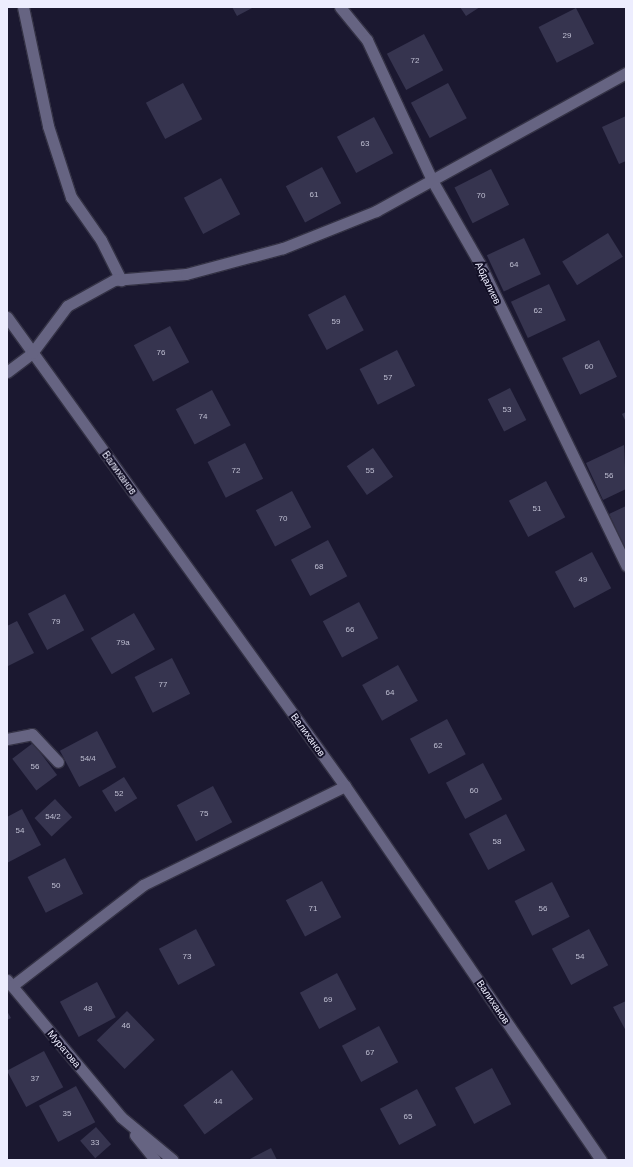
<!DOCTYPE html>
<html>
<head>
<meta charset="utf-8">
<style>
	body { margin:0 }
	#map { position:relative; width:633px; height:1167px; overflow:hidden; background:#1b1830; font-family:Arial,sans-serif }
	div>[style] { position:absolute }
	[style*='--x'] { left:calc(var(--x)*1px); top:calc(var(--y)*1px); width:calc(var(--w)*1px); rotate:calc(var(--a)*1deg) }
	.building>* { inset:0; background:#36344f; transform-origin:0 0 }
	.roads { filter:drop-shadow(1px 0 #343245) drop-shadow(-1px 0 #343245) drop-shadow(0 1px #343245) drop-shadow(0 -1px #343245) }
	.minor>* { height:11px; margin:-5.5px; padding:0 5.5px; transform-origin:5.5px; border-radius:5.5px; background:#666482 }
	span { translate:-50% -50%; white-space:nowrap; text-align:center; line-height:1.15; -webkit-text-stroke:4px #120f26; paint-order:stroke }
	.number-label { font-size:8px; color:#bfbfd2 }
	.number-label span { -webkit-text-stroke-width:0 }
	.street-label { font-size:10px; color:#ededfe }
	.frame { position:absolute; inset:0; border:8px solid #ededfe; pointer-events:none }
</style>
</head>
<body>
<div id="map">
	<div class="building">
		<div style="clip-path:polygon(232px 7px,254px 7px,237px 16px)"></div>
		<div style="clip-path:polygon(460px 7px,480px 7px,466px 16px)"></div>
		<div style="left:576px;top:8px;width:40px;height:42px;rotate:63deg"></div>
		<div style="left:424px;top:34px;width:41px;height:42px;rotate:62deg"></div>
		<div style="left:183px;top:83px;width:41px;height:42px;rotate:62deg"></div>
		<div style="left:448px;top:83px;width:40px;height:42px;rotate:62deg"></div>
		<div style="clip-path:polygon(626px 116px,626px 161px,619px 164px,602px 127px)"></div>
		<div style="left:374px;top:117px;width:41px;height:42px;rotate:62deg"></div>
		<div style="left:322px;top:167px;width:41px;height:41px;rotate:62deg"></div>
		<div style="left:491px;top:169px;width:40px;height:41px;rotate:63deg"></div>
		<div style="left:221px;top:178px;width:41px;height:42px;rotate:62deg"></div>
		<div style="left:608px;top:233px;width:28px;height:54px;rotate:58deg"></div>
		<div style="left:524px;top:238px;width:40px;height:41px;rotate:65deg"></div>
		<div style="left:549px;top:284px;width:40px;height:42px;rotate:65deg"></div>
		<div style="left:345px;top:295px;width:40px;height:42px;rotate:62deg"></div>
		<div style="left:170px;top:326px;width:41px;height:41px;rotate:62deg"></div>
		<div style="left:599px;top:340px;width:41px;height:41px;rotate:64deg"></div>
		<div style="left:397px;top:350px;width:40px;height:42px;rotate:63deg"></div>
		<div style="left:510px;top:388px;width:36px;height:25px;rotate:63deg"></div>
		<div style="left:212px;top:390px;width:40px;height:41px;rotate:62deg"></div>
		<div style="clip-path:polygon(626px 412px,626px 422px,622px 414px)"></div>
		<div style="left:245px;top:443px;width:40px;height:42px;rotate:63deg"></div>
		<div style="clip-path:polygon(624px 445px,626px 489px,603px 500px,586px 463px)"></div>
		<div style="left:373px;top:448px;width:35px;height:32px;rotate:55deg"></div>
		<div style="left:546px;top:481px;width:41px;height:42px;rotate:62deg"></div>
		<div style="left:292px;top:491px;width:41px;height:41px;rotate:62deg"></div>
		<div style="clip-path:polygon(626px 506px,626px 550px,609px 514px)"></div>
		<div style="left:328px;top:540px;width:41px;height:42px;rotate:62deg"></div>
		<div style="left:592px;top:552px;width:41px;height:42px;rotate:62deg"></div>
		<div style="left:65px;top:594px;width:41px;height:42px;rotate:62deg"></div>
		<div style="left:359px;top:602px;width:41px;height:41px;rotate:62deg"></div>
		<div style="left:134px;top:613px;width:42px;height:50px;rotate:60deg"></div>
		<div style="clip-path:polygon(17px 621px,34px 653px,8px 666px,7px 626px)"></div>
		<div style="left:172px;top:658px;width:40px;height:42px;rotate:63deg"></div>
		<div style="left:398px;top:665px;width:41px;height:41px;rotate:61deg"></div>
		<div style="left:447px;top:719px;width:40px;height:42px;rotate:62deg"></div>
		<div style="left:97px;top:731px;width:41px;height:42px;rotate:62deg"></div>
		<div style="left:33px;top:743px;width:40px;height:26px;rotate:53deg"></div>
		<div style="left:483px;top:763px;width:41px;height:42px;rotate:62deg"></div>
		<div style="left:124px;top:777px;width:25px;height:26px;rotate:58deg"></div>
		<div style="left:213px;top:786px;width:41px;height:41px;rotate:62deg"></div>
		<div style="left:55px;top:799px;width:25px;height:28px;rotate:47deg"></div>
		<div style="clip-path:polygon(22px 809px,41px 845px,7px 863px,7px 817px)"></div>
		<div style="left:506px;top:814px;width:41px;height:42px;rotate:62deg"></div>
		<div style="left:65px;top:858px;width:40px;height:42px;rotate:63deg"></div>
		<div style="left:322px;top:881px;width:41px;height:41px;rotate:62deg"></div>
		<div style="left:552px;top:882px;width:39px;height:42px;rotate:63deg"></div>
		<div style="left:196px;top:929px;width:41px;height:42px;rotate:62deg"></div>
		<div style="left:589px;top:929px;width:41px;height:42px;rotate:62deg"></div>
		<div style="left:337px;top:973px;width:41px;height:42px;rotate:62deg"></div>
		<div style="left:97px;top:982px;width:40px;height:42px;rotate:62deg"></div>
		<div style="clip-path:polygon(626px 1001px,626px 1031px,613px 1007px)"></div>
		<div style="clip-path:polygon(7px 1011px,11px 1018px,7px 1020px)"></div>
		<div style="left:127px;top:1011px;width:40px;height:42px;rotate:46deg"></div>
		<div style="left:379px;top:1026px;width:41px;height:42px;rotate:62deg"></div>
		<div style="left:44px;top:1051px;width:41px;height:42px;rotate:62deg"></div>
		<div style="left:492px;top:1068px;width:41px;height:42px;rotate:62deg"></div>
		<div style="left:232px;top:1070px;width:36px;height:60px;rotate:54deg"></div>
		<div style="left:76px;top:1086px;width:41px;height:42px;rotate:62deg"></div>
		<div style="left:417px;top:1089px;width:41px;height:42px;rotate:62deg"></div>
		<div style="left:96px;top:1127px;width:23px;height:21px;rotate:49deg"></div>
		<div style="clip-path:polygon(271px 1148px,277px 1160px,248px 1160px)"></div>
	</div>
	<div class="roads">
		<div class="minor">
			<div style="--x:23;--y:7;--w:122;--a:78.1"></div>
			<div style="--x:48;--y:126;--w:75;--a:72.1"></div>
			<div style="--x:71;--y:197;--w:52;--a:55.1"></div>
			<div style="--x:101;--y:240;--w:45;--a:63.4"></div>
			<div style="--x:340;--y:7;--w:43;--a:50.7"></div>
			<div style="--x:367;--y:40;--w:157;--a:65.1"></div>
			<div style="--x:433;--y:182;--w:95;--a:60.2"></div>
			<div style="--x:480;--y:264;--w:335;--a:64.1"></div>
			<div style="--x:7;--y:317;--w:578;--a:54.22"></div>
			<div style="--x:345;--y:786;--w:453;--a:55.6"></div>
			<div style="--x:7;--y:372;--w:31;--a:-37"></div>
			<div style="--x:32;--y:353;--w:59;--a:-53.3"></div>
			<div style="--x:67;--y:306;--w:54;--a:-29"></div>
			<div style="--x:114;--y:280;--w:72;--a:-4.8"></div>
			<div style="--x:186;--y:274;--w:100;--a:-15"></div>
			<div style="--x:283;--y:248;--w:100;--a:-21.7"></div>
			<div style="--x:376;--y:211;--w:286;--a:-28.9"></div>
			<div style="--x:7;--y:739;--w:25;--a:-11"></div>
			<div style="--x:32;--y:734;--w:38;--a:47"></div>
			<div style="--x:7;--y:980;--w:178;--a:50.2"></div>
			<div style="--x:121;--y:1117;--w:67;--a:39.6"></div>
			<div style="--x:12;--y:986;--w:165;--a:-37.6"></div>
			<div style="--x:143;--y:885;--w:225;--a:-26.1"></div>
			<div style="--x:135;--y:1135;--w:32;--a:51"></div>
		</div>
	</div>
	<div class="number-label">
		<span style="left:567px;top:36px">29</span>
		<span style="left:415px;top:61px">72</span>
		<span style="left:365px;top:144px">63</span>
		<span style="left:314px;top:195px">61</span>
		<span style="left:481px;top:196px">70</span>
		<span style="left:514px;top:265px">64</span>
		<span style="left:538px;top:311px">62</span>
		<span style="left:336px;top:322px">59</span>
		<span style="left:161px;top:353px">76</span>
		<span style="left:589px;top:367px">60</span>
		<span style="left:388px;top:378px">57</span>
		<span style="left:507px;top:410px">53</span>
		<span style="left:203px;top:417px">74</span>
		<span style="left:236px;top:471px">72</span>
		<span style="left:370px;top:471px">55</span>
		<span style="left:609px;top:476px">56</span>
		<span style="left:537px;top:509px">51</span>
		<span style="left:283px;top:519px">70</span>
		<span style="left:319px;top:567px">68</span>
		<span style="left:583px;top:580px">49</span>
		<span style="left:56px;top:622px">79</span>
		<span style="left:350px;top:630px">66</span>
		<span style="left:123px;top:643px">79а</span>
		<span style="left:163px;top:685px">77</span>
		<span style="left:390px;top:693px">64</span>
		<span style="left:438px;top:746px">62</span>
		<span style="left:88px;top:759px">54/4</span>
		<span style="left:35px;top:767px">56</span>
		<span style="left:474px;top:791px">60</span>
		<span style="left:119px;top:794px">52</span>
		<span style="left:204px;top:814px">75</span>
		<span style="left:53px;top:817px">54/2</span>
		<span style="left:20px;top:831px">54</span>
		<span style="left:497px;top:842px">58</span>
		<span style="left:56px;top:886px">50</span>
		<span style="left:313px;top:909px">71</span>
		<span style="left:543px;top:909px">56</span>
		<span style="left:187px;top:957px">73</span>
		<span style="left:580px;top:957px">54</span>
		<span style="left:328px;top:1000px">69</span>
		<span style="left:88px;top:1009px">48</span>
		<span style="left:126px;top:1026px">46</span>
		<span style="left:370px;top:1053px">67</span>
		<span style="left:35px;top:1079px">37</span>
		<span style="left:218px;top:1102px">44</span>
		<span style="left:67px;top:1114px">35</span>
		<span style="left:408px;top:1117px">65</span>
		<span style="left:95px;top:1143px">33</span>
	</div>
	<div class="street-label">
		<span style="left:488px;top:283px;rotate:64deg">Абдалиев</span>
		<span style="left:119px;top:473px;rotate:54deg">Валиханов</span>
		<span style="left:308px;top:735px;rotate:54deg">Валиханов</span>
		<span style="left:493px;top:1002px;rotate:56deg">Валиханов</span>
		<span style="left:64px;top:1049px;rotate:50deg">Муратова</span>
	</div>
	<div class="frame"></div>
</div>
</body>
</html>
